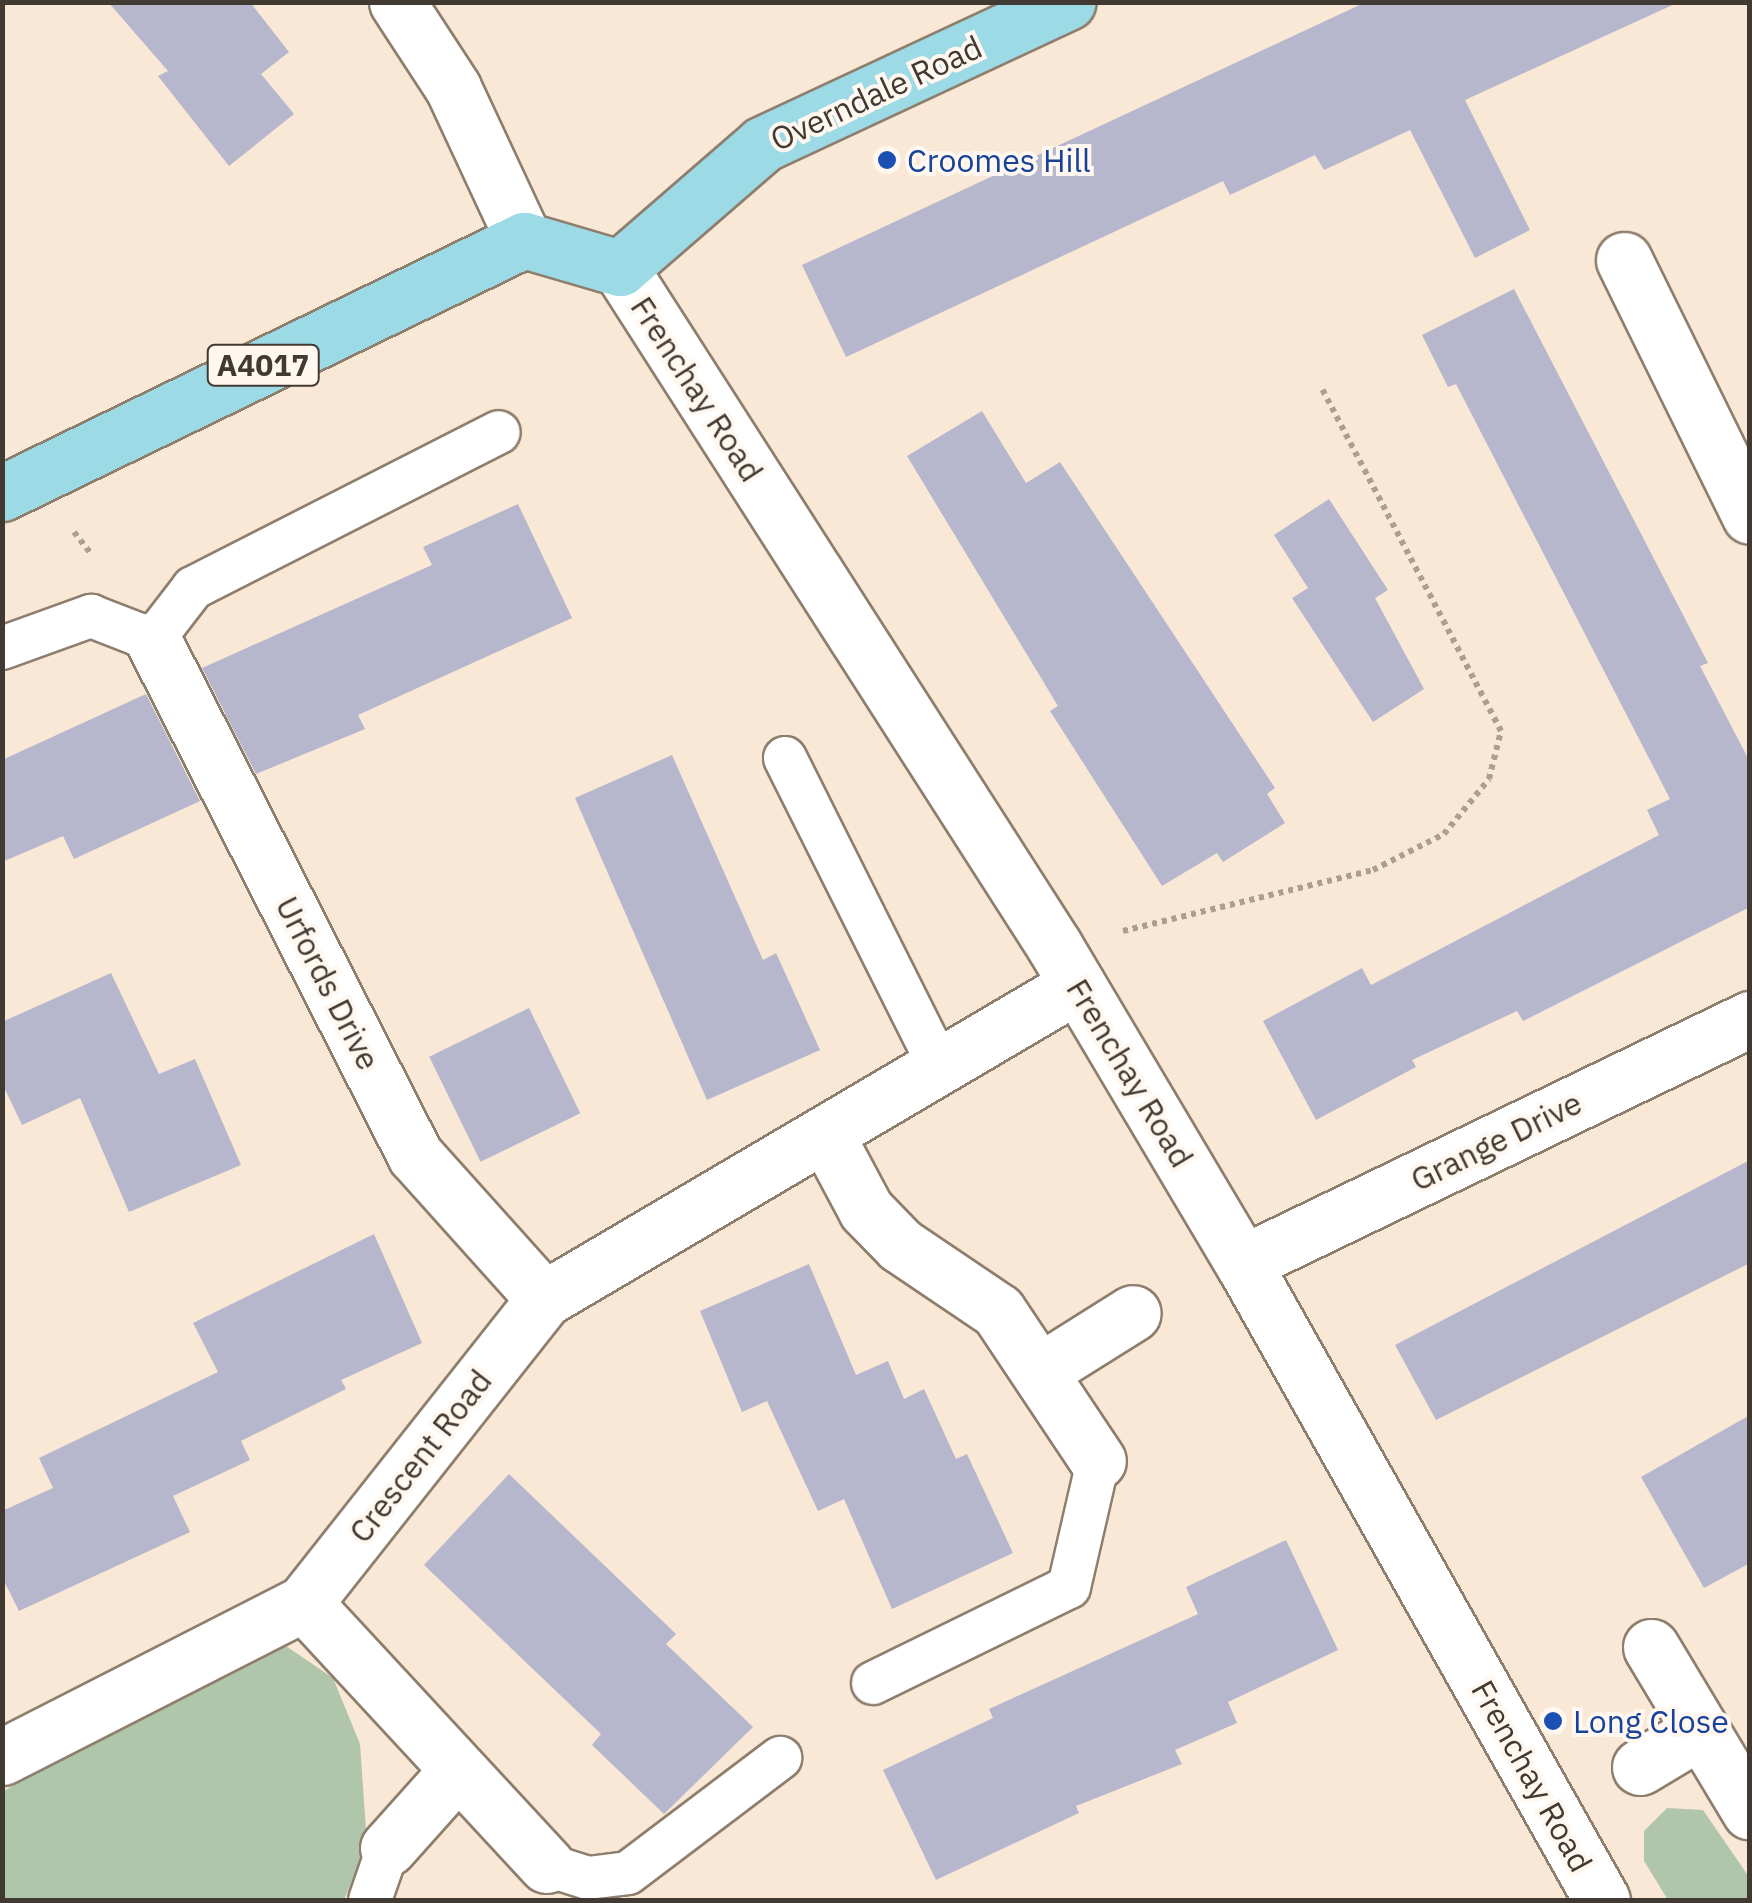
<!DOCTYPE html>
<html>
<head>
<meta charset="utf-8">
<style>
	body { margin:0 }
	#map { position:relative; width:1752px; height:1903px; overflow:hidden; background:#fae8d6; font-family:"IBM Plex Sans",sans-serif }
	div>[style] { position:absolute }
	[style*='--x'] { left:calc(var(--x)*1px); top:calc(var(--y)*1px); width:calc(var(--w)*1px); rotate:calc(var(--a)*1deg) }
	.green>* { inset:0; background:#b0c6aa }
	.building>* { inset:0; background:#b6b6cc; transform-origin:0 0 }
	.path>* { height:6px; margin-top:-3px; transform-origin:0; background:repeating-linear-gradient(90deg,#ac9f91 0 5px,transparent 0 10px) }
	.roads { filter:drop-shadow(2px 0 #8e7e6d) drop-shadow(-2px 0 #8e7e6d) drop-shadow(0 2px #8e7e6d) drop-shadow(0 -2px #8e7e6d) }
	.service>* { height:42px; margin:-21px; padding:0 21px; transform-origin:21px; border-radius:21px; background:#fff }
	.minor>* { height:55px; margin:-27.5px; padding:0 27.5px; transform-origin:27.5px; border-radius:27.5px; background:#fff }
	.tertiary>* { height:55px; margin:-27.5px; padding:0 27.5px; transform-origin:27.5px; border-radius:27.5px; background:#fff }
	.primary>* { height:55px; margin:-27.5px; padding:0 27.5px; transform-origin:27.5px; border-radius:27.5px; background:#9cdae6 }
	.dots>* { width:28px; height:28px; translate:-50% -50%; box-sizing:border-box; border:5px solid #fff7f0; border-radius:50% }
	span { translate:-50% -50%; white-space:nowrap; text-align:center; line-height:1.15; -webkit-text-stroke:8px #fff7f0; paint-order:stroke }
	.shield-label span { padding:2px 8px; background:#fff7f0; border:2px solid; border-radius:8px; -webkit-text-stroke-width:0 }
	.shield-label { font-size:30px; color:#413a33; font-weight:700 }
	.street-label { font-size:32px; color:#413a33 }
	.transit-label { font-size:32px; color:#164399 }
	.left { translate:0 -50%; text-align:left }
	.frame { position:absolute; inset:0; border:5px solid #413a33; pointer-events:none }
</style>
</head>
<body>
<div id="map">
	<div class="green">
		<div style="clip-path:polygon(283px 1644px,333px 1678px,360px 1744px,367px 1844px,344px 1900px,3px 1900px,2px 1792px,237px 1655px)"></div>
		<div style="clip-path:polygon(1667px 1808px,1703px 1810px,1749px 1877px,1749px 1900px,1668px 1900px,1644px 1861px,1644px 1831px)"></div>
	</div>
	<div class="building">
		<div style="clip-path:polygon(108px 2px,250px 2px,289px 52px,261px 74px,294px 114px,229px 166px,158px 76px,168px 71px)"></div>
		<div style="clip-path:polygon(1366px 2px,1679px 2px,1465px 100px,1530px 230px,1475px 258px,1410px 130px,1324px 170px,1315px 155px,1230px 195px,1223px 181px,846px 357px,802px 265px)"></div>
		<div style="clip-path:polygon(1514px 289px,1708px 663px,1700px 666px,1750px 762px,1750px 907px,1523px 1021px,1517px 1011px,1412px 1060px,1416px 1067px,1316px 1120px,1263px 1021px,1362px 968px,1371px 985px,1659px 835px,1647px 810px,1670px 799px,1456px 384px,1448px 387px,1422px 335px)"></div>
		<div style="clip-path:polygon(982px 411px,1026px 483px,1060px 462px,1275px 788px,1267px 794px,1285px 823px,1223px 862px,1217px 853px,1162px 886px,1050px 711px,1058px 706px,907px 456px)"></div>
		<div style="clip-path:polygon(1329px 499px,1388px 590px,1375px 598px,1424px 689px,1373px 722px,1292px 598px,1308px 588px,1274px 535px)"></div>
		<div style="clip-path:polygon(518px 504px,572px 618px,358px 715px,365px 729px,256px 774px,202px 668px,432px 565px,423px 547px)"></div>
		<div style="clip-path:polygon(146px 694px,200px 801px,74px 859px,63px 836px,2px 862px,2px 760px)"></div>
		<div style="clip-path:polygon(672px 755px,763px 960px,776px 953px,820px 1050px,707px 1100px,575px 798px)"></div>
		<div style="clip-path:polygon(111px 973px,159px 1074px,195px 1059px,241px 1165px,129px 1212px,80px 1098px,22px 1125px,2px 1083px,2px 1022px)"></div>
		<div style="left:529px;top:1008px;width:117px;height:111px;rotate:64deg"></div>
		<div style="clip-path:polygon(1750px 1160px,1750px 1263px,1436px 1420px,1395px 1345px)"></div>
		<div style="clip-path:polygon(374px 1234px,422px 1343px,341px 1380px,346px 1389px,241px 1441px,250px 1460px,173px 1496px,190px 1532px,19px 1611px,2px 1577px,2px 1511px,53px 1488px,39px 1458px,218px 1372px,193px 1323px)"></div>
		<div style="clip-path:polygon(809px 1264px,856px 1375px,888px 1361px,904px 1399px,924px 1389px,956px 1459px,967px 1454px,1013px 1553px,892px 1609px,844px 1499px,818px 1511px,767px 1401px,742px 1412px,700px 1311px)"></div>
		<div style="clip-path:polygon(1750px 1415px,1750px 1563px,1704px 1588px,1641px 1477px)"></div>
		<div style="clip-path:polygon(509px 1474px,676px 1634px,666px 1644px,753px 1727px,664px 1814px,592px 1745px,601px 1734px,424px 1565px)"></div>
		<div style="clip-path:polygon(1286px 1540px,1338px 1650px,1228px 1702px,1237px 1723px,1175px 1750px,1182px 1764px,1076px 1806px,1079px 1813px,936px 1880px,883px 1770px,993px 1718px,989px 1709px,1198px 1614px,1186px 1587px)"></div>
	</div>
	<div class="path">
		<div style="--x:74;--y:532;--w:28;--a:52"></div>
		<div style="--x:1123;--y:931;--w:257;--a:-13.7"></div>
		<div style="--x:1373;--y:870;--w:80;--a:-26.9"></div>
		<div style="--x:1444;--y:834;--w:71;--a:-50.7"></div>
		<div style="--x:1489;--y:779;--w:49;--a:-76"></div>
		<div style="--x:1501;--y:731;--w:387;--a:-117.6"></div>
	</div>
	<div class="roads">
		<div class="service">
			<div style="--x:2;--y:648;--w:95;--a:-19.8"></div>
			<div style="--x:91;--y:616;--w:66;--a:21.2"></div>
			<div style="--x:153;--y:640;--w:66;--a:-52.4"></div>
			<div style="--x:193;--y:588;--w:343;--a:-27"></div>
			<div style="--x:785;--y:758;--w:346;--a:63.4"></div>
			<div style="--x:873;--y:1683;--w:218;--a:-26.1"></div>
			<div style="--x:1069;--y:1587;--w:129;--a:-77"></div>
			<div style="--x:547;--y:1865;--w:43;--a:17.6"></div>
			<div style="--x:588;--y:1878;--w:40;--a:-7.1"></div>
			<div style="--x:628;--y:1873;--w:191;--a:-37.1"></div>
			<div style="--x:370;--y:1900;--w:55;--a:-70.9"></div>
		</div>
		<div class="minor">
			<div style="--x:1624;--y:260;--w:285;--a:63.8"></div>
			<div style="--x:620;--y:268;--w:806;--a:57.35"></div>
			<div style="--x:1055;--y:947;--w:368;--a:59.3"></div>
			<div style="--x:1243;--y:1263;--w:731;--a:60.6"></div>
			<div style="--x:153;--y:640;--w:578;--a:63.04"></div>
			<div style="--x:415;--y:1155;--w:193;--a:48.1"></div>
			<div style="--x:826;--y:1135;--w:85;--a:61.9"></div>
			<div style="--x:866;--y:1210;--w:49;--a:45.8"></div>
			<div style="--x:900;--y:1245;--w:118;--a:34"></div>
			<div style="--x:998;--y:1311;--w:180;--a:56.3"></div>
			<div style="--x:1243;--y:1263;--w:563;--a:-25.7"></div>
			<div style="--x:1042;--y:1370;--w:107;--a:-32.1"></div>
			<div style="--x:304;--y:1603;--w:357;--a:47.2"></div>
			<div style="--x:1651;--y:1647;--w:192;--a:59"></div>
			<div style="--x:2;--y:1757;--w:339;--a:-27"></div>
			<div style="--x:304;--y:1603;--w:387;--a:-51.7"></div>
			<div style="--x:544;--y:1299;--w:619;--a:-30.5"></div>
			<div style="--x:1640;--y:1767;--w:70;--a:-31"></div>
			<div style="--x:388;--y:1848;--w:102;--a:-48.2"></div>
		</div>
		<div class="tertiary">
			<div style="--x:397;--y:2;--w:103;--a:56.9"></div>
			<div style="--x:453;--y:88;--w:168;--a:65"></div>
		</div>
		<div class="primary">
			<div style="--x:2;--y:493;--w:580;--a:-25.86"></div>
			<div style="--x:524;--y:240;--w:100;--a:16.3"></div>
			<div style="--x:620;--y:268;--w:189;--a:-40.9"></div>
			<div style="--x:763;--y:144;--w:336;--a:-25"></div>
		</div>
	</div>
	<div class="dots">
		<div style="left:887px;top:160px;background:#1a4fb4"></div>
		<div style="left:1553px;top:1721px;background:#1a4fb4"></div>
	</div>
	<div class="shield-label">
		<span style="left:263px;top:365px">A4017</span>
	</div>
	<div class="street-label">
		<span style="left:876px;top:93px;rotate:-25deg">Overndale Road</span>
		<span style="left:697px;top:389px;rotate:57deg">Frenchay Road</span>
		<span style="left:328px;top:983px;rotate:63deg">Urfords Drive</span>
		<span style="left:1130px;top:1073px;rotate:59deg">Frenchay Road</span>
		<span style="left:1496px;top:1141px;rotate:-26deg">Grange Drive</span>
		<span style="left:420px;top:1456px;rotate:-52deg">Crescent Road</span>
		<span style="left:1532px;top:1776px;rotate:61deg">Frenchay Road</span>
	</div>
	<div class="transit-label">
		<span class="left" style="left:907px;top:160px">Croomes Hill</span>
		<span class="left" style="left:1573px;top:1721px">Long Close</span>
	</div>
	<div class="frame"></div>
</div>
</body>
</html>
